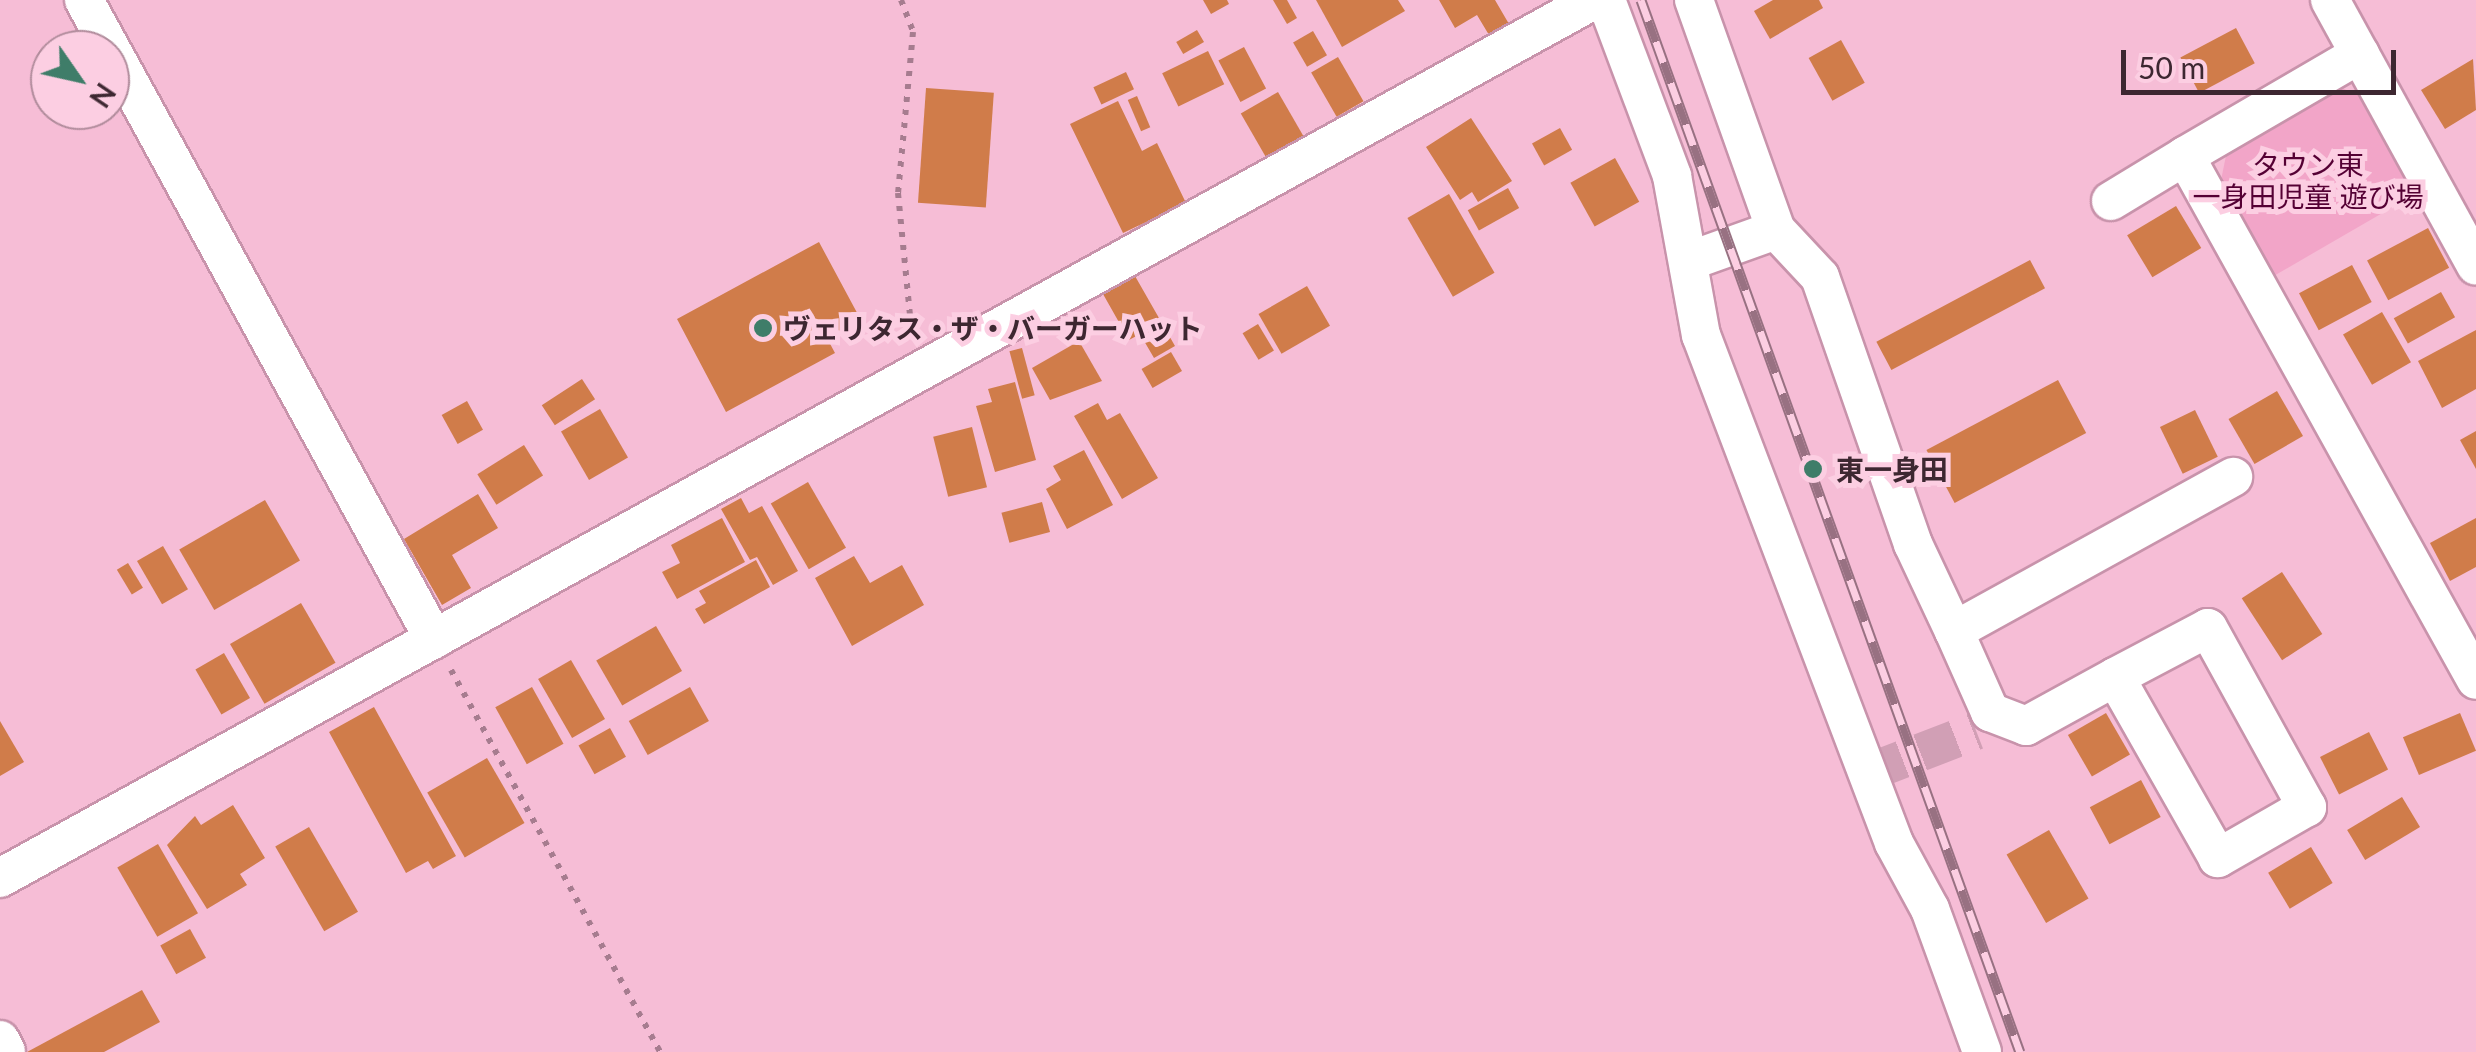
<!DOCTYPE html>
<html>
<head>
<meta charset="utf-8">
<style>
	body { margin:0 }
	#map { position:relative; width:2476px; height:1052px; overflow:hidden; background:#f6bdd6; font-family:Lato,"Noto Sans JP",sans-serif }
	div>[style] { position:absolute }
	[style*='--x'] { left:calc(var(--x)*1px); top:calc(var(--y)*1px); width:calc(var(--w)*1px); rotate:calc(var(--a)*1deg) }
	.green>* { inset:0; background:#f2a5c8 }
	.building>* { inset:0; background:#d07c4a; transform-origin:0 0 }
	.street-tunnel>* { height:38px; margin-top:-19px; transform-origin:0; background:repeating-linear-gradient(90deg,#d19fb5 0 38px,transparent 0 57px) }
	.path>* { height:6px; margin-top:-3px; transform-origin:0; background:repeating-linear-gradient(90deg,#a67c8f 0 5px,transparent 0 13px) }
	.roads { filter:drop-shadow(2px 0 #c893ab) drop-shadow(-2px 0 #c893ab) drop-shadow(0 2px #c893ab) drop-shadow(0 -2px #c893ab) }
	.street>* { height:38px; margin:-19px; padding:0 19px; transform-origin:19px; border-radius:19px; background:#fff }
	.rail>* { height:11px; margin-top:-5.5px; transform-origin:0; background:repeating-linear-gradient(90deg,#fccee2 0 22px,#987182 0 44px); box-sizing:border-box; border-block:2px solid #987182 }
	.dots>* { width:28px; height:28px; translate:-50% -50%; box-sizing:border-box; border:5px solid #fccee2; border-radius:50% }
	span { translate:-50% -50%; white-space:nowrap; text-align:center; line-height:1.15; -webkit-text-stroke:10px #fccee2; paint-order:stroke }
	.park-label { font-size:28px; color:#550034 }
	.poi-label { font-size:28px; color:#3d2731; font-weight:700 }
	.left { translate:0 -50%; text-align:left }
	.north { position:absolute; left:30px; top:30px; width:100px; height:100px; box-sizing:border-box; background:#fccee2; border:2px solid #b08b9b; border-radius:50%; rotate:124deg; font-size:28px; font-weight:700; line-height:40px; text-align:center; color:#3d2731 }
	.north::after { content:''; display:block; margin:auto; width:35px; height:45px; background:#3f7d69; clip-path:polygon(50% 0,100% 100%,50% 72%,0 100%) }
	.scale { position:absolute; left:2121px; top:50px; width:275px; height:45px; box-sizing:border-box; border:5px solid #3d2731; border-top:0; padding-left:12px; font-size:30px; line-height:35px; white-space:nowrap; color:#3d2731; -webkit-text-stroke:8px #fccee2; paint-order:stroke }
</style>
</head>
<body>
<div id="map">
	<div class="green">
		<div style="clip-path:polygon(2337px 86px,2367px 99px,2417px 193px,2272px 277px,2220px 185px,2227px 151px)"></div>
	</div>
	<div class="building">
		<div style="clip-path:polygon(1203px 0,1227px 0,1229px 4px,1211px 14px)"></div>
		<div style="clip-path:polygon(1273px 0,1287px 0,1297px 18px,1287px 24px)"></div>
		<div style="clip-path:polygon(1316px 0,1398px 0,1405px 11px,1342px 47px)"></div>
		<div style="clip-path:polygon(1439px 0,1495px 0,1509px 24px,1489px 35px,1477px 15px,1455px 28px)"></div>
		<div style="clip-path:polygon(1773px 0,1819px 0,1823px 8px,1770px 39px,1754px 11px)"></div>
		<div style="left:2236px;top:28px;width:40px;height:63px;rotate:62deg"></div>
		<div style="left:1197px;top:30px;width:14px;height:24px;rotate:60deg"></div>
		<div style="left:1313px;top:31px;width:28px;height:23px;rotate:60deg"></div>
		<div style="left:1841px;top:40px;width:49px;height:37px;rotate:61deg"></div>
		<div style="left:1244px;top:47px;width:47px;height:29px;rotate:62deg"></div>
		<div style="left:1208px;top:51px;width:37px;height:51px;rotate:64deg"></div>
		<div style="left:1338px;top:57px;width:51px;height:31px;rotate:60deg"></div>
		<div style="clip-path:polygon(2473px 59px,2476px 110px,2445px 129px,2421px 90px)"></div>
		<div style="left:1126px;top:72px;width:19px;height:36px;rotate:65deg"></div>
		<div style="left:926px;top:88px;width:68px;height:115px;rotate:4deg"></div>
		<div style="left:1278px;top:92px;width:51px;height:43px;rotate:60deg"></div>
		<div style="left:1137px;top:96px;width:34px;height:10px;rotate:67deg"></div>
		<div style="clip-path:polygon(1118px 101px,1142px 151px,1157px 143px,1186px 203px,1123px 233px,1070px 124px)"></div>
		<div style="clip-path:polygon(1471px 118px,1512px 181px,1478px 202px,1472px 192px,1460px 200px,1426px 147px)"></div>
		<div style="left:1560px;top:128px;width:25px;height:32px;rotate:61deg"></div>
		<div style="left:1615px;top:158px;width:50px;height:51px;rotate:61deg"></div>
		<div style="left:1508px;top:188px;width:23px;height:46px;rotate:61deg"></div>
		<div style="left:1449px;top:194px;width:91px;height:48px;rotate:60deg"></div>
		<div style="left:2176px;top:206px;width:49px;height:57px;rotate:59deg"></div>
		<div style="left:2428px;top:228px;width:45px;height:69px;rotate:62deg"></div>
		<div style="clip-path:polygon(819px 242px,862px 322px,828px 340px,835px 353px,726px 412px,677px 319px)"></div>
		<div style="left:2030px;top:260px;width:32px;height:174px;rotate:62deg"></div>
		<div style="left:2352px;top:265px;width:42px;height:60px;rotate:62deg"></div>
		<div style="clip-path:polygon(1135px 276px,1175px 346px,1154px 358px,1140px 334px,1129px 340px,1103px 294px)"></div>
		<div style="left:1307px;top:286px;width:46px;height:56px;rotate:60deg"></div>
		<div style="left:2441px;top:292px;width:29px;height:54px;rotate:61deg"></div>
		<div style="left:2382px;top:312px;width:58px;height:45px;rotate:60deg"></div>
		<div style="left:1258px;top:324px;width:31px;height:18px;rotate:59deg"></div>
		<div style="clip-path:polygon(2476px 330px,2476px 389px,2442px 408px,2418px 361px)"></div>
		<div style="clip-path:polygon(1079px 341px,1102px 381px,1050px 400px,1032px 368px)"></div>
		<div style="left:1022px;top:348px;width:49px;height:13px;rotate:75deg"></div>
		<div style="left:1171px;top:352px;width:22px;height:34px;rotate:60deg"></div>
		<div style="left:582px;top:379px;width:24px;height:48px;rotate:57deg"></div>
		<div style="left:2058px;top:380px;width:60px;height:149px;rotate:62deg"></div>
		<div style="clip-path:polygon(1015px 382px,1036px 460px,995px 472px,976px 406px,992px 402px,988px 389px)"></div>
		<div style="left:2277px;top:391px;width:52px;height:56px;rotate:60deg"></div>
		<div style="left:467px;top:401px;width:33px;height:29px;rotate:61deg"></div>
		<div style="clip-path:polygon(1098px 403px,1107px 420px,1120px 413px,1158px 478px,1122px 499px,1074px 416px)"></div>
		<div style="left:600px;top:409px;width:56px;height:45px;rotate:60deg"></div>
		<div style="left:2195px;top:410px;width:52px;height:39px;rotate:64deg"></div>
		<div style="left:972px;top:427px;width:62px;height:40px;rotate:76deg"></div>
		<div style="clip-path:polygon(2476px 431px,2476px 469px,2460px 440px)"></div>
		<div style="left:524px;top:445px;width:36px;height:55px;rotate:58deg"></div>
		<div style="clip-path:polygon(1084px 450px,1113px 505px,1067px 529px,1046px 489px,1061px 480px,1053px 466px)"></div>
		<div style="left:808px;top:482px;width:76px;height:43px;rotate:60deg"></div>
		<div style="clip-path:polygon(478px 494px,498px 528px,452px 555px,471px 588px,442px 605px,404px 539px)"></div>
		<div style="clip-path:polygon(741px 498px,749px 513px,762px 506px,798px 571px,773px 585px,757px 557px,750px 560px,721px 509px)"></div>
		<div style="left:265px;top:500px;width:70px;height:99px;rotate:60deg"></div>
		<div style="left:1042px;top:502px;width:31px;height:42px;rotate:75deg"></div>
		<div style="clip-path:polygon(722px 518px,745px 562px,677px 599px,662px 572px,680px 563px,671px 545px)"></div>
		<div style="clip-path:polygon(2476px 518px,2476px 567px,2450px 581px,2430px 543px)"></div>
		<div style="left:163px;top:546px;width:50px;height:30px;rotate:60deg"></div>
		<div style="clip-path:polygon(854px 556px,870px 583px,902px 565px,924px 605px,852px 646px,815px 578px)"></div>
		<div style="clip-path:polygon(756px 560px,770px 587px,704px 624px,695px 609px,706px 603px,699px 591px)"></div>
		<div style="left:128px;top:563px;width:29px;height:13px;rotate:59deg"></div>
		<div style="left:2282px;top:572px;width:74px;height:48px;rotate:57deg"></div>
		<div style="left:301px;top:603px;width:69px;height:82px;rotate:60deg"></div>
		<div style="left:656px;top:626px;width:52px;height:69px;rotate:60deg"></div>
		<div style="left:224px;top:653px;width:52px;height:33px;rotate:60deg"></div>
		<div style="left:571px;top:660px;width:68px;height:38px;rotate:60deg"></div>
		<div style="left:532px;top:687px;width:65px;height:42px;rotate:61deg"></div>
		<div style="left:690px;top:687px;width:39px;height:70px;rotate:61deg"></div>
		<div style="clip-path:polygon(374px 707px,456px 856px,433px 869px,428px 861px,406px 873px,329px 732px)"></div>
		<div style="left:2106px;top:713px;width:48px;height:44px;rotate:60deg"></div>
		<div style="left:2460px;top:713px;width:41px;height:62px;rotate:67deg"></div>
		<div style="clip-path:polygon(0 721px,24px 762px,0 776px)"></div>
		<div style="left:610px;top:728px;width:33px;height:36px;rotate:61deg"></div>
		<div style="left:2369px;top:732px;width:42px;height:55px;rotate:63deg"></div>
		<div style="left:487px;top:758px;width:75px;height:69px;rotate:60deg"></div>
		<div style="left:2141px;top:780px;width:42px;height:58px;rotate:62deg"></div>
		<div style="left:2402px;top:797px;width:35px;height:64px;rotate:59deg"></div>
		<div style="clip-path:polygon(233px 805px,265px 858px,240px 874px,247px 885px,207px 909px,167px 845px,195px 816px,201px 825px)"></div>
		<div style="left:309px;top:827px;width:98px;height:39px;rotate:60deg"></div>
		<div style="left:2049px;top:830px;width:79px;height:49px;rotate:60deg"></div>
		<div style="left:158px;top:844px;width:80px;height:47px;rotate:60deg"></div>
		<div style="left:2311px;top:847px;width:42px;height:50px;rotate:59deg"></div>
		<div style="left:190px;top:929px;width:33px;height:34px;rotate:61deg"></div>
		<div style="clip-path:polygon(142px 990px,160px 1022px,104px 1052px,27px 1052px)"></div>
	</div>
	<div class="street-tunnel">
		<div style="--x:1867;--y:773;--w:117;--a:-21.1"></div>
	</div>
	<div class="path">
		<div style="--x:901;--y:0;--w:34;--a:69"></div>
		<div style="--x:913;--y:32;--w:162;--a:95.3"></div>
		<div style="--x:898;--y:193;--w:143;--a:84.4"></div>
		<div style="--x:451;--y:670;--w:435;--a:61.3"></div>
	</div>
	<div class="roads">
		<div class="street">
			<div style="--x:84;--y:0;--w:729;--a:61.29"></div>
			<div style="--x:1606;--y:0;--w:188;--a:69.4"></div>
			<div style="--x:1672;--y:176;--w:162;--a:79.7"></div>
			<div style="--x:1701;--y:335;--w:543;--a:69.2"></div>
			<div style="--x:1894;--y:843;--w:75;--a:61.4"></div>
			<div style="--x:1930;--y:909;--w:152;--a:70"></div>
			<div style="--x:1694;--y:0;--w:244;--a:70.4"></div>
			<div style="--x:1776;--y:230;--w:64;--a:46.9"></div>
			<div style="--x:1820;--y:277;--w:283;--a:70.8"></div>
			<div style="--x:1913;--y:544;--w:96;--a:64.8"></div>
			<div style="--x:1954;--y:631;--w:319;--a:-28.9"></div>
			<div style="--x:2330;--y:0;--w:303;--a:61.2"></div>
			<div style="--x:2360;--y:54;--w:203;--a:149.8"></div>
			<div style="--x:2185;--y:156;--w:599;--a:60.95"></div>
			<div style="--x:2111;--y:201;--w:87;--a:-31.3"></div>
			<div style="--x:1692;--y:260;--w:89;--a:-19.7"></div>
			<div style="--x:1954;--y:631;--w:89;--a:66"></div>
			<div style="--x:1990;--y:712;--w:39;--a:21"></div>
			<div style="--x:2026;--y:726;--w:102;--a:-28.8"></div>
			<div style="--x:2115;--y:677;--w:105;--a:-27.8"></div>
			<div style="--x:2208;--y:628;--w:205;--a:61.1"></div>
			<div style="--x:2307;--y:807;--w:103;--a:150.2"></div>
			<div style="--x:2218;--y:858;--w:208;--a:-119.6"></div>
			<div style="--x:0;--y:878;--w:1820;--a:-28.85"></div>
			<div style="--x:0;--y:1040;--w:13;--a:63"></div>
		</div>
	</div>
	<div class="rail">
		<div style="--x:1641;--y:0;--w:1118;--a:70.19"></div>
	</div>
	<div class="dots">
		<div style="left:763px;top:328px;background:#3f7d69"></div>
		<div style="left:1813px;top:469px;background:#3f7d69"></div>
	</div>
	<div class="park-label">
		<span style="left:2308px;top:180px">タウン東<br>一身田児童 遊び場</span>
	</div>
	<div class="poi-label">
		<span class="left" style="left:783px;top:328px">ヴェリタス・ザ・バーガーハット</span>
		<span class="left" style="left:1836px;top:469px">東一身田</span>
	</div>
	<div class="north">N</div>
	<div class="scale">50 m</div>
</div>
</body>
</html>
